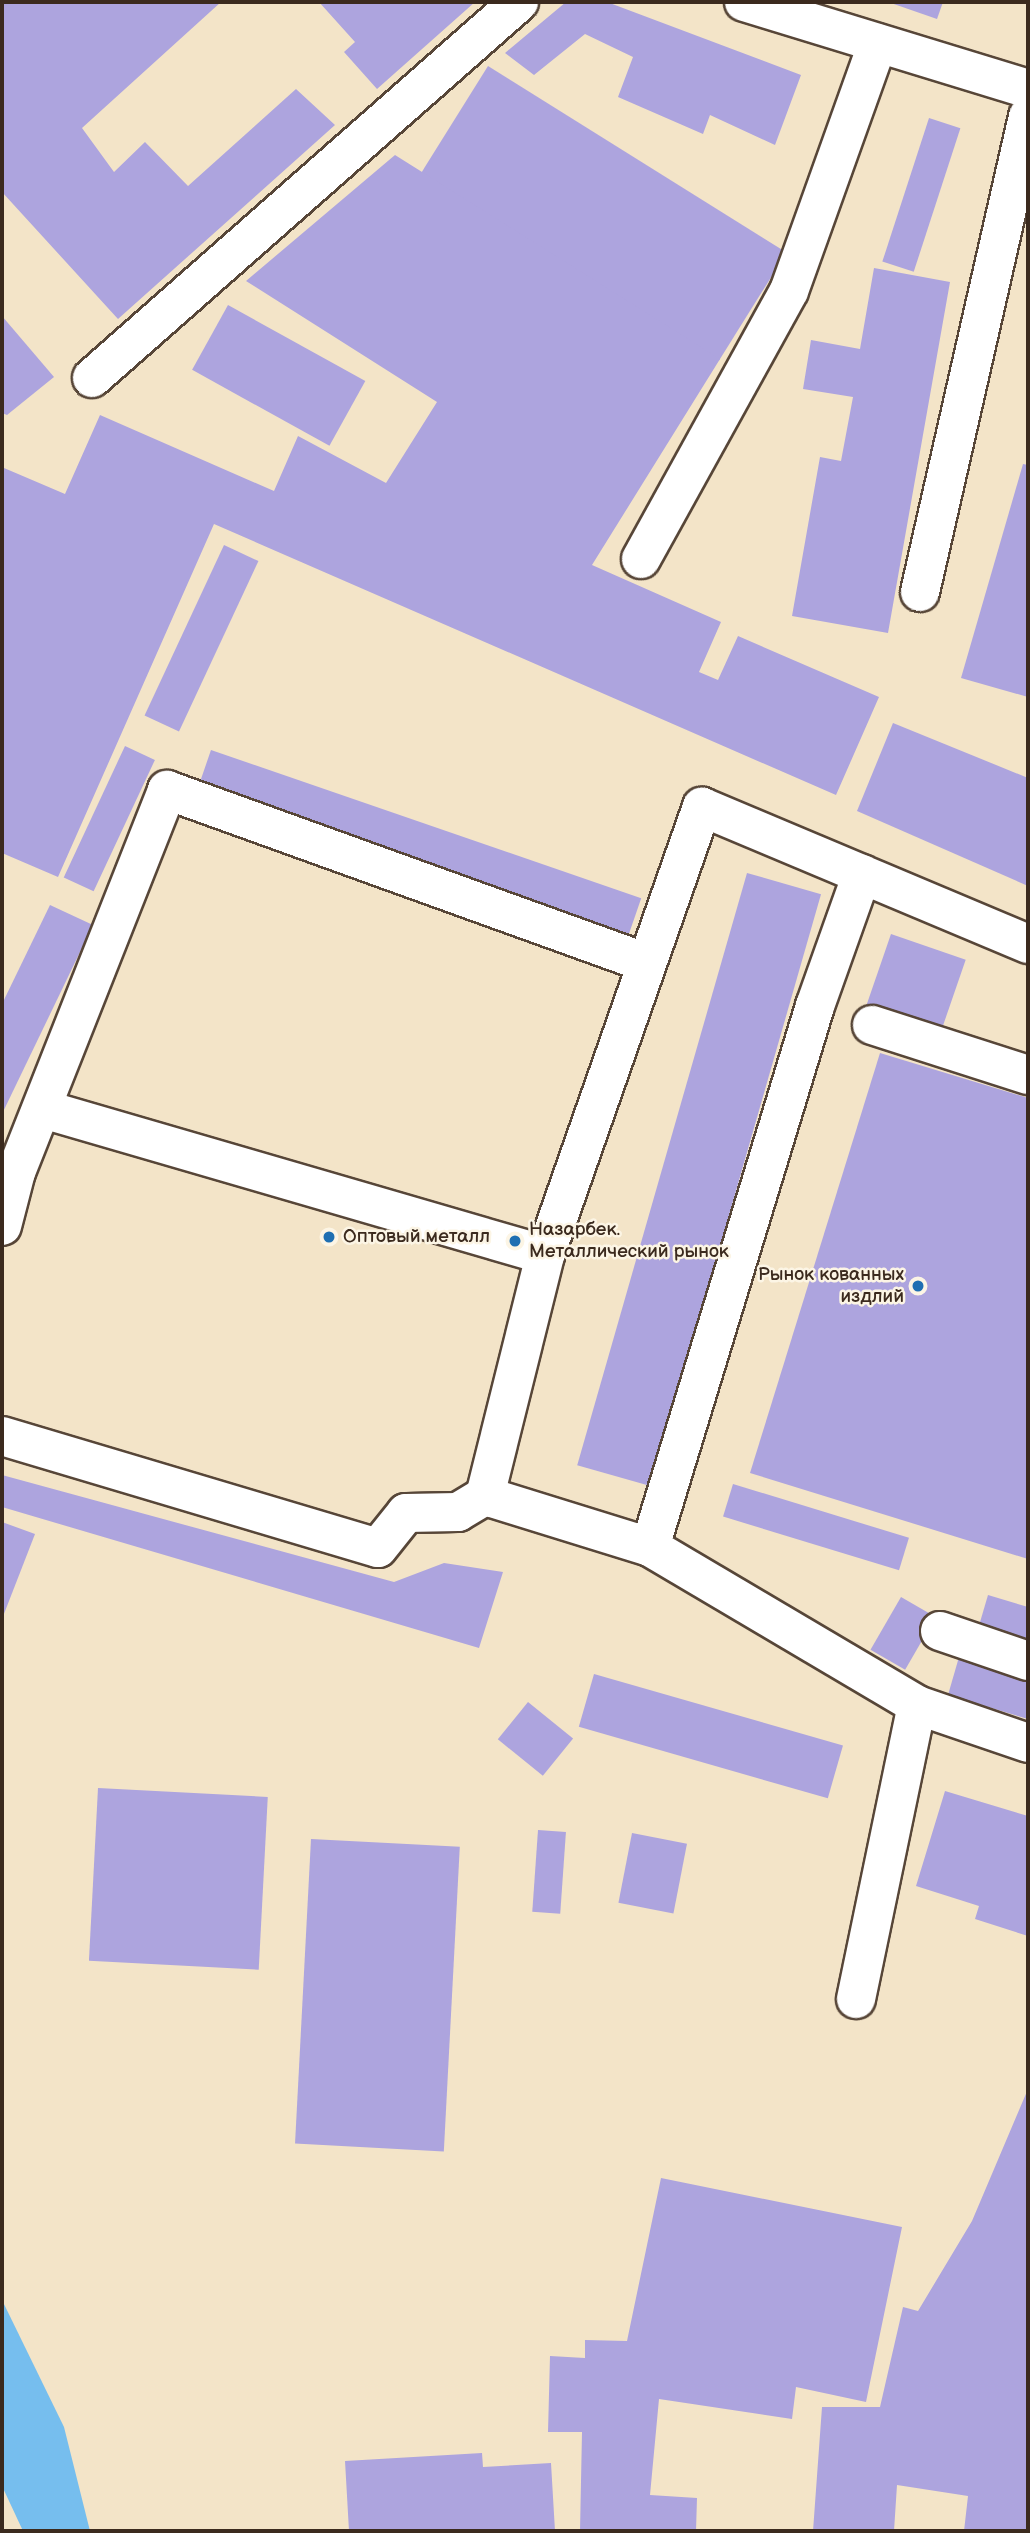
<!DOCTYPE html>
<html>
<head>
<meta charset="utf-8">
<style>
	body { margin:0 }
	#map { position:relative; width:1030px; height:2533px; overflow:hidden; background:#f3e4c8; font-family:"Balsamiq Sans",sans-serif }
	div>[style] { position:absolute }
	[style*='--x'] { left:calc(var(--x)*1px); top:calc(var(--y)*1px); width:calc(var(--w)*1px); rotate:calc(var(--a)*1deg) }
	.water>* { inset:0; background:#76beee }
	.building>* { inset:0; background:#ada4de; transform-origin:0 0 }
	.roads { filter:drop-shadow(2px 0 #574638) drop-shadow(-2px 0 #574638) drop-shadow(0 2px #574638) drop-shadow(0 -2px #574638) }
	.minor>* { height:38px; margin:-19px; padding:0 19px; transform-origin:19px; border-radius:19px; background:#fff }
	.dots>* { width:19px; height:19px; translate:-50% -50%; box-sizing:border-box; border:4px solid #fcf5e5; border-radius:50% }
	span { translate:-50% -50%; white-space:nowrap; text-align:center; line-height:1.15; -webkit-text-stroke:5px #fcf5e5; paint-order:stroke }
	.poi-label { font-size:19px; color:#3b2a1e }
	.left { translate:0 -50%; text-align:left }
	.right { translate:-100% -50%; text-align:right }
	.frame { position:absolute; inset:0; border:4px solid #3b2a1e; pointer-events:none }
</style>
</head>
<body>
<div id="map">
	<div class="water">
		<div style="clip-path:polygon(2px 2300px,64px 2427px,90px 2531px,23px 2531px,2px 2486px)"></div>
	</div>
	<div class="building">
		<div style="clip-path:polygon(2px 2px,221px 2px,82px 128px,114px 172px,145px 142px,188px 186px,296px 89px,335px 125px,118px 319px,2px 192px)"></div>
		<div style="clip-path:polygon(319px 2px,475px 2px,377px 89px,344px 52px,355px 42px)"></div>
		<div style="clip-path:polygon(566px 2px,607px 2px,801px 75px,775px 145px,710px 115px,703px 134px,618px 97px,633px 57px,585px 34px,534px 75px,505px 53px)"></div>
		<div style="clip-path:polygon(888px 2px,943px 2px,937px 19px)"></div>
		<div style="left:488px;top:66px;width:352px;height:127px;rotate:32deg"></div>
		<div style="left:929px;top:118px;width:33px;height:151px;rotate:18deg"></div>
		<div style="clip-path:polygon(395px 155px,720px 359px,592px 565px,721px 622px,699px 672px,718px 680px,738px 636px,879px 697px,836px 795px,214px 524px,58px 877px,2px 853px,4px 468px,65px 494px,100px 415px,274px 491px,298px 436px,386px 483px,437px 402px,246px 281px)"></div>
		<div style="clip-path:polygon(874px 268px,950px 282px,888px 633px,792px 616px,820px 457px,841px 461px,853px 397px,803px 389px,811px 340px,860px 349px)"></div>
		<div style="left:228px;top:305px;width:157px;height:74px;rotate:29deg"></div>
		<div style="clip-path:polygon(2px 316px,54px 377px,7px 415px,2px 413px)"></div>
		<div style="clip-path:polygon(1023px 464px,1028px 465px,1028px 697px,961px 678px)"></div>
		<div style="left:224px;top:545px;width:38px;height:188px;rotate:25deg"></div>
		<div style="clip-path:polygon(893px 723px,1028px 778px,1028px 886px,857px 811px)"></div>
		<div style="left:125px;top:746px;width:33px;height:145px;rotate:25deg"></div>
		<div style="left:211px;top:750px;width:455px;height:46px;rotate:19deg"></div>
		<div style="left:747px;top:873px;width:77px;height:616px;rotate:16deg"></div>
		<div style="clip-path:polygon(50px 905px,93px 925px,2px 1114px,2px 1004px)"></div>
		<div style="left:891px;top:934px;width:79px;height:89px;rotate:19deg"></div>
		<div style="clip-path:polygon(880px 1053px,1028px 1098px,1028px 1559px,750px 1473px)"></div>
		<div style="clip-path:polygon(2px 1475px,394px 1582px,444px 1563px,503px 1572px,479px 1648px,2px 1507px)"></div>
		<div style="left:733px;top:1484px;width:184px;height:34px;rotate:17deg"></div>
		<div style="clip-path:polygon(2px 1522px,35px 1534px,2px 1619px)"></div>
		<div style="clip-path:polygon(988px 1595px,1028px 1607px,1028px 1644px,978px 1629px)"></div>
		<div style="left:901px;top:1597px;width:40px;height:61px;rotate:30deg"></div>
		<div style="clip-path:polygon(959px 1657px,1028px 1676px,1028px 1719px,948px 1695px)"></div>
		<div style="left:594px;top:1674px;width:259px;height:55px;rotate:16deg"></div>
		<div style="left:528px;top:1702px;width:58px;height:48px;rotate:39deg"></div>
		<div style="left:98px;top:1788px;width:170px;height:173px;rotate:3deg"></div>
		<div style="clip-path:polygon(945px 1791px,1028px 1816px,1028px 1936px,975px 1919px,979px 1906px,916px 1886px)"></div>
		<div style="left:538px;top:1830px;width:28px;height:82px;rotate:4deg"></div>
		<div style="left:632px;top:1833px;width:56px;height:71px;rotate:11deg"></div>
		<div style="left:311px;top:1839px;width:149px;height:305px;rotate:3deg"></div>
		<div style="clip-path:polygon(1028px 2089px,1028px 2531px,964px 2531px,968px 2496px,897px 2485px,894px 2531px,813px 2531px,822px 2407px,880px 2407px,903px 2307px,918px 2311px,972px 2221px)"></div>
		<div style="clip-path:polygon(661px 2178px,902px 2227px,866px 2402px,796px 2387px,792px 2419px,659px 2399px,650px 2495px,697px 2498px,696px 2531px,580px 2531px,582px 2432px,548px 2432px,550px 2356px,585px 2358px,585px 2340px,627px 2341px)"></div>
		<div style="clip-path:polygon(482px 2453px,483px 2467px,551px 2463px,555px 2531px,349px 2531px,345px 2461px)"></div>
	</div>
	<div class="roads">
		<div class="minor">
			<div style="--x:744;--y:2;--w:297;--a:17"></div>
			<div style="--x:92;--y:378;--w:569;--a:-41.37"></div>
			<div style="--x:641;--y:559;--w:306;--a:-61.1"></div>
			<div style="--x:789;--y:291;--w:263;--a:-70.3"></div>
			<div style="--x:920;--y:592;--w:488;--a:-77.2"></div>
			<div style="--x:872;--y:1025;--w:164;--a:17.8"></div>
			<div style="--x:43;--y:1109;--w:523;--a:16.22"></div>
			<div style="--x:2;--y:1226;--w:56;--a:-75.5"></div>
			<div style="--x:16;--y:1172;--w:411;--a:-68.4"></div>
			<div style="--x:167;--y:790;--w:510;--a:19.82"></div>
			<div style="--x:2;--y:1436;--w:392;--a:16.6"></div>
			<div style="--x:378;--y:1548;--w:45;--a:-51.3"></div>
			<div style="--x:406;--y:1513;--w:52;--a:-1.1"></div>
			<div style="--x:458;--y:1512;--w:31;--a:-31"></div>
			<div style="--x:485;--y:1496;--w:173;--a:17.2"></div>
			<div style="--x:650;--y:1547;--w:310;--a:30.6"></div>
			<div style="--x:917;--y:1705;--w:117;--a:18.9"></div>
			<div style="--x:485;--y:1496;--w:248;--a:-76"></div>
			<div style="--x:545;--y:1255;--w:475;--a:-70.7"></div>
			<div style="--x:702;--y:807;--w:354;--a:22.8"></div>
			<div style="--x:650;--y:1547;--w:566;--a:-73.04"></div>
			<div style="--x:815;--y:1006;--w:140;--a:-70.4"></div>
			<div style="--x:940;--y:1631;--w:93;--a:18.8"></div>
			<div style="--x:856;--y:1999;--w:300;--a:-78.3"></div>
		</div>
	</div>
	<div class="dots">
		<div style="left:329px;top:1237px;background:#1f6fb2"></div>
		<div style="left:515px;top:1241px;background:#1f6fb2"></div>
		<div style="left:918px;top:1286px;background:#1f6fb2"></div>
	</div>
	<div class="poi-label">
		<span class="left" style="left:529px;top:1241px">Назарбек.<br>Металлический рынок</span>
		<span class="left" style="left:343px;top:1237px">Оптовый металл</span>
		<span class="right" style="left:904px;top:1286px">Рынок кованных<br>издлий</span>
	</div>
	<div class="frame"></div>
</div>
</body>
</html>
